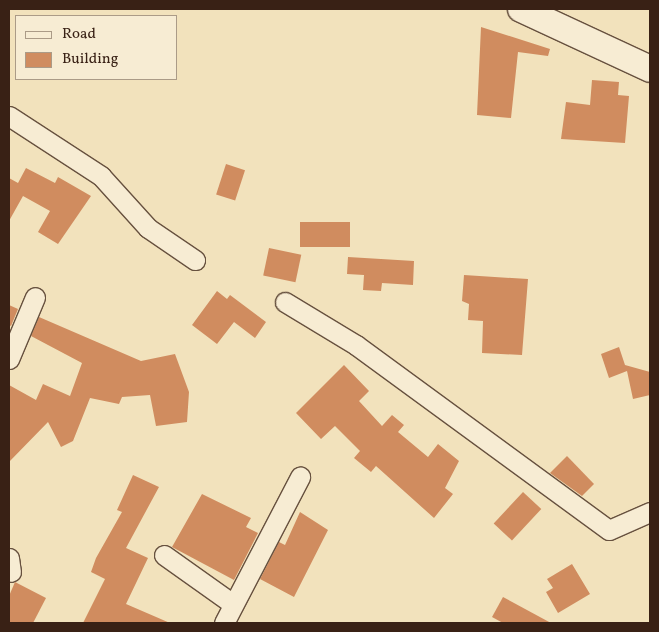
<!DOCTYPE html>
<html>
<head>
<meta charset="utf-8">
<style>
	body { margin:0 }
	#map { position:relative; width:659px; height:632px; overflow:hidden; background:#f2e2bc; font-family:Vollkorn,serif }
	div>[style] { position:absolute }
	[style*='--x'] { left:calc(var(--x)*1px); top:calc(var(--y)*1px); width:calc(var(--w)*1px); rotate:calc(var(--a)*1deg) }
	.building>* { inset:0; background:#d08c5f; transform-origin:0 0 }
	.roads { filter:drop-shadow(1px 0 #67513f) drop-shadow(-1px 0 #67513f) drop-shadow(0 1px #67513f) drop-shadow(0 -1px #67513f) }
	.street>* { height:19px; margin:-9.5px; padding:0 9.5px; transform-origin:9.5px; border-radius:9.5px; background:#f7ecd3 }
	.secondary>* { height:26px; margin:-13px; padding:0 13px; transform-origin:13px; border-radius:13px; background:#f7ecd3 }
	span { translate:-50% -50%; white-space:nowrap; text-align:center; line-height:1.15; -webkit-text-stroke:4px #f7ecd3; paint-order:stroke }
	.frame { position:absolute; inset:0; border:10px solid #392115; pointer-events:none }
	.legend { position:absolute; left:15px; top:15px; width:162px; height:65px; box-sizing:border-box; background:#f7ecd3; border:1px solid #ab9b87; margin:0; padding:6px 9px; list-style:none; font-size:15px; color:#392115 }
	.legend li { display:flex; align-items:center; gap:10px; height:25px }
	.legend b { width:25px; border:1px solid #ab9b87 }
</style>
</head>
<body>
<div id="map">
	<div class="building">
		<div style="clip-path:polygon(481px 27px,550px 49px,548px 56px,518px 52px,511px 118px,477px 115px)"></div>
		<div style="clip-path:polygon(592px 80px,619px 82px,618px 95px,629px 96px,625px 143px,561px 139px,566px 102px,590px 105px)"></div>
		<div style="left:226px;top:164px;width:20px;height:32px;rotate:18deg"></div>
		<div style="clip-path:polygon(26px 168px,55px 183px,58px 177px,91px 196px,58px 244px,38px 232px,50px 211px,23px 196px,9px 221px,9px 178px,18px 183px)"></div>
		<div style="left:300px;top:222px;width:50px;height:25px"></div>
		<div style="left:269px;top:248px;width:33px;height:28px;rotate:12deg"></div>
		<div style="clip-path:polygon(348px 257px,414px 261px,413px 285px,382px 283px,381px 291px,363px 290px,364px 275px,347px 274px)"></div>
		<div style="clip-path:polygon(464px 275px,528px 279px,522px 355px,482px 353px,483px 321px,468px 320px,469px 304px,462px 301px)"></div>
		<div style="clip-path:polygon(217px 291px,227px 299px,230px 295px,266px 322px,255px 338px,234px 322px,217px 344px,192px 325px)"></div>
		<div style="clip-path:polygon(9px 305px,18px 309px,11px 326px,9px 325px)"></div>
		<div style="clip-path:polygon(39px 317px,141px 361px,175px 354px,189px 392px,187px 422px,156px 426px,150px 395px,122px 397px,119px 404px,90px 398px,73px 441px,61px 447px,48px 422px,9px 462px,9px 385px,36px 400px,43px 384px,70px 396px,82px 363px,31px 336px)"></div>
		<div style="clip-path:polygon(619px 347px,625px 365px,650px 372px,650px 395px,633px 399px,627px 371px,609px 378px,601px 354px)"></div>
		<div style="clip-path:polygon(344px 365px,369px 391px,359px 401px,382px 426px,392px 415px,404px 425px,398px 432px,428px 457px,438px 444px,459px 461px,445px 488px,453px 494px,434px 518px,376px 466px,371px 472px,354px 458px,360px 451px,335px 426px,321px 439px,296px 413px)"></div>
		<div style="clip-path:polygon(567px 456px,594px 484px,582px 496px,550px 473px)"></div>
		<div style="clip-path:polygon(133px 475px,159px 487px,126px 548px,148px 558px,126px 604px,170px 623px,83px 623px,105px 579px,91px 572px,96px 558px,122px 512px,117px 510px)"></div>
		<div style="left:523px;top:492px;width:25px;height:43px;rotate:43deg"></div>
		<div style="clip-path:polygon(202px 494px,251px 518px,246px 527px,258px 533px,234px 580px,172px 547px)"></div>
		<div style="clip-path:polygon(300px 512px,328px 530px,294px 597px,260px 579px,279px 542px,285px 545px)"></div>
		<div style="clip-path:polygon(572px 564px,590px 594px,558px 613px,546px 592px,553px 588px,547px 579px)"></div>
		<div style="clip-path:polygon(15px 582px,46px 598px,33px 623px,9px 623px,9px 596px)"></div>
		<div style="clip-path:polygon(503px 597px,551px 623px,503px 623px,492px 617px)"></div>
	</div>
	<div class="roads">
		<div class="street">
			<div style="--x:9;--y:116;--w:110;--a:33.1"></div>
			<div style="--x:101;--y:176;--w:70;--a:47.9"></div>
			<div style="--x:148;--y:228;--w:57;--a:34.2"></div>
			<div style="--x:285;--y:302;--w:83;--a:31.2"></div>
			<div style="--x:356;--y:345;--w:313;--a:36.2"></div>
			<div style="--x:609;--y:530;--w:45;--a:-23.7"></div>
			<div style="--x:9;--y:359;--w:67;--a:-67.2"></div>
			<div style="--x:164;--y:555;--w:85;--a:35.4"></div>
			<div style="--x:9;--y:558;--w:14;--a:82"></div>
			<div style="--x:224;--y:623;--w:165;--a:-62.5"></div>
		</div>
		<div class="secondary">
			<div style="--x:521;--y:9;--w:142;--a:24.9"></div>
		</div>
	</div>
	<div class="frame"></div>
	<ul class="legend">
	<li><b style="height:6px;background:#f7ecd3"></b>Road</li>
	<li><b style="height:14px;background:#d08c5f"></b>Building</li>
	</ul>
</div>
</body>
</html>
